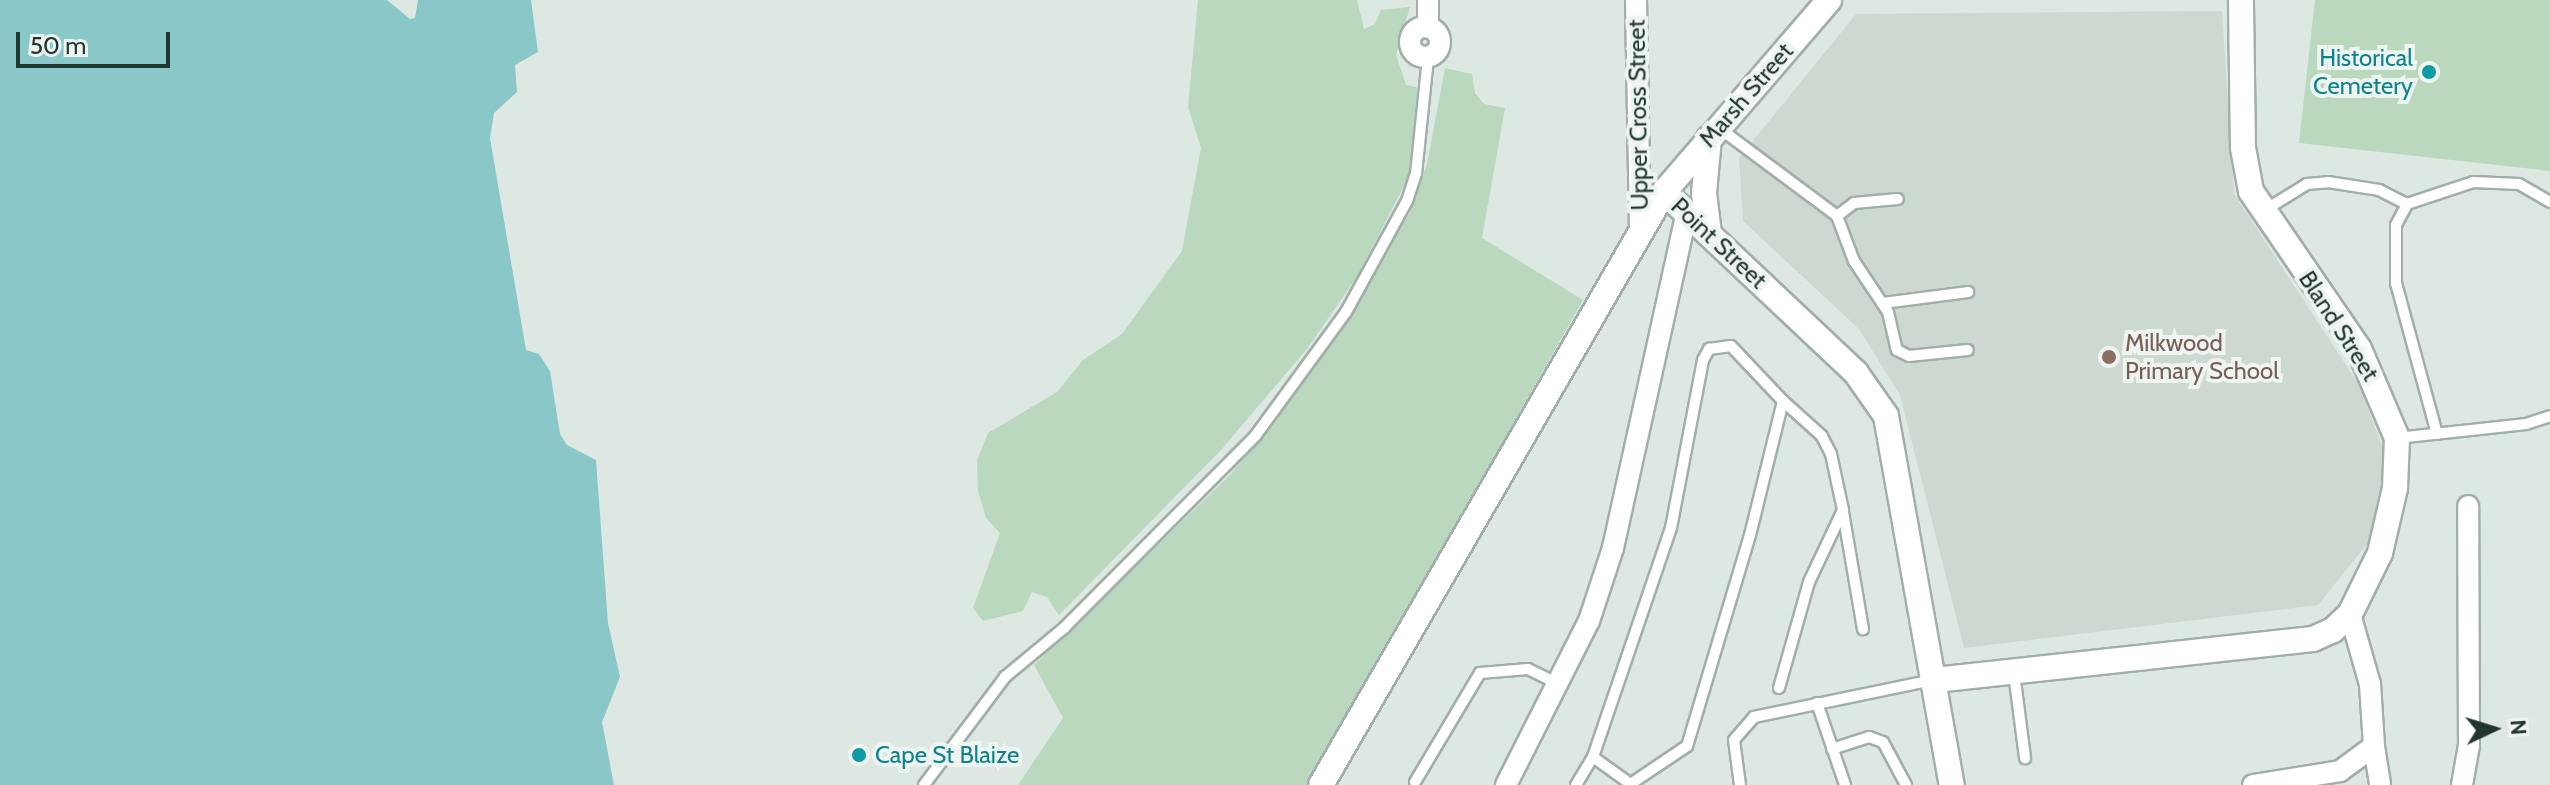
<!DOCTYPE html>
<html>
<head>
<meta charset="utf-8">
<style>
	body { margin:0 }
	#map { position:relative; width:2550px; height:785px; overflow:hidden; background:#dee8e3; font-family:Cabin,sans-serif }
	div>[style] { position:absolute }
	[style*='--x'] { left:calc(var(--x)*1px); top:calc(var(--y)*1px); width:calc(var(--w)*1px); rotate:calc(var(--a)*1deg) }
	.built>* { inset:0; background:#cdd8d1 }
	.green>* { inset:0; background:#b9d8bd }
	.water>* { inset:0; background:#8ac7c9 }
	.roads { filter:drop-shadow(2px 0 #a2afa9) drop-shadow(-2px 0 #a2afa9) drop-shadow(0 2px #a2afa9) drop-shadow(0 -2px #a2afa9) }
	.service>* { height:10px; margin:-5px; padding:0 5px; transform-origin:5px; border-radius:5px; background:#fff }
	.minor>* { height:20px; margin:-10px; padding:0 10px; transform-origin:10px; border-radius:10px; background:#fff }
	.minor>.ring { margin:-10px; padding:0; box-sizing:content-box; background:none; border:20px solid #fff; border-radius:50% }
	.tertiary>* { height:24px; margin:-12px; padding:0 12px; transform-origin:12px; border-radius:12px; background:#fff }
	.dots>* { width:22px; height:22px; translate:-50% -50%; box-sizing:border-box; border:4px solid #eef5f1; border-radius:50% }
	span { translate:-50% -50%; white-space:nowrap; text-align:center; line-height:1.15; -webkit-text-stroke:8px #eef5f1; paint-order:stroke }
	.culture-label { font-size:24px; color:#0d838f }
	.right { translate:-100% -50%; text-align:right }
	.left { translate:0 -50%; text-align:left }
	.street-label { font-size:24px; color:#21362e }
	.education-label { font-size:24px; color:#785e54 }
	.north { position:absolute; left:2454px; top:689px; width:80px; height:80px; -webkit-text-stroke:6px #eef5f1; paint-order:stroke; rotate:86deg; font-size:22px; font-weight:700; line-height:32px; text-align:center; color:#21362e }
	.north::after { content:''; display:block; margin:auto; width:28px; height:36px; background:#21362e; clip-path:polygon(50% 0,100% 100%,50% 72%,0 100%) }
	.scale { position:absolute; left:16px; top:32px; width:154px; height:36px; box-sizing:border-box; border:4px solid #21362e; border-top:0; padding-left:10px; font-size:24px; line-height:28px; white-space:nowrap; color:#21362e; -webkit-text-stroke:6px #eef5f1; paint-order:stroke }
</style>
</head>
<body>
<div id="map">
	<div class="built">
		<div style="clip-path:polygon(2222px 11px,2234px 194px,2359px 385px,2386px 456px,2371px 539px,2318px 605px,1964px 648px,1900px 395px,1859px 329px,1743px 221px,1739px 158px,1856px 14px)"></div>
	</div>
	<div class="green">
		<div style="clip-path:polygon(1198px 0,1357px 0,1364px 29px,1375px 24px,1381px 10px,1410px 7px,1396px 55px,1406px 85px,1416px 87px,1421px 96px,1410px 174px,1357px 277px,1307px 349px,1221px 450px,1059px 615px,1047px 597px,1032px 592px,1023px 611px,983px 621px,973px 608px,1000px 533px,986px 518px,978px 491px,977px 460px,988px 433px,1057px 392px,1083px 360px,1122px 334px,1182px 251px,1201px 148px,1188px 107px)"></div>
		<div style="clip-path:polygon(2315px 0,2550px 0,2550px 171px,2299px 143px)"></div>
		<div style="clip-path:polygon(1445px 68px,1472px 74px,1475px 93px,1484px 104px,1505px 108px,1482px 238px,1583px 300px,1309px 785px,1018px 785px,1063px 718px,1034px 665px,1229px 476px,1282px 412px,1410px 213px,1427px 164px)"></div>
	</div>
	<div class="water">
		<div style="clip-path:polygon(0 0,387px 0,410px 19px,415px 18px,418px 0,531px 0,538px 52px,515px 65px,517px 92px,494px 113px,490px 138px,526px 350px,539px 354px,550px 371px,560px 434px,567px 445px,596px 460px,608px 623px,620px 677px,602px 722px,614px 785px,0 785px)"></div>
	</div>
	<div class="roads">
		<div class="service">
			<div style="--x:1719;--y:128;--w:147;--a:36.7"></div>
			<div style="--x:1837;--y:216;--w:48;--a:69.3"></div>
			<div style="--x:1854;--y:261;--w:61;--a:56.3"></div>
			<div style="--x:1888;--y:312;--w:39;--a:77"></div>
			<div style="--x:1897;--y:350;--w:13;--a:27"></div>
			<div style="--x:1909;--y:356;--w:59;--a:-5.8"></div>
			<div style="--x:2265;--y:210;--w:49;--a:-31.8"></div>
			<div style="--x:2307;--y:184;--w:21;--a:-5"></div>
			<div style="--x:2328;--y:182;--w:52;--a:8.9"></div>
			<div style="--x:2379;--y:190;--w:31;--a:27"></div>
			<div style="--x:1837;--y:216;--w:21;--a:-37"></div>
			<div style="--x:1854;--y:203;--w:44;--a:-5.2"></div>
			<div style="--x:1883;--y:303;--w:86;--a:-7.4"></div>
			<div style="--x:2437;--y:434;--w:156;--a:-105.2"></div>
			<div style="--x:2396;--y:283;--w:58;--a:-90"></div>
			<div style="--x:2396;--y:225;--w:24;--a:-62"></div>
			<div style="--x:2407;--y:204;--w:70;--a:-18.4"></div>
			<div style="--x:2473;--y:182;--w:46;--a:2.5"></div>
			<div style="--x:2519;--y:184;--w:36;--a:30"></div>
			<div style="--x:2397;--y:438;--w:130;--a:-6.2"></div>
			<div style="--x:2526;--y:424;--w:25;--a:-18"></div>
			<div style="--x:1843;--y:512;--w:119;--a:80.3"></div>
			<div style="--x:2014;--y:673;--w:86;--a:82.6"></div>
			<div style="--x:1779;--y:688;--w:110;--a:-74.2"></div>
			<div style="--x:1809;--y:582;--w:80;--a:-64.7"></div>
			<div style="--x:1843;--y:510;--w:57;--a:-102.1"></div>
			<div style="--x:1831;--y:454;--w:20;--a:-117"></div>
			<div style="--x:1822;--y:436;--w:52;--a:-138.1"></div>
			<div style="--x:1817;--y:703;--w:87;--a:71.1"></div>
			<div style="--x:1832;--y:749;--w:39;--a:-18"></div>
			<div style="--x:1869;--y:737;--w:15;--a:20"></div>
			<div style="--x:1883;--y:742;--w:49;--a:61.9"></div>
			<div style="--x:1593;--y:757;--w:242;--a:-71.2"></div>
			<div style="--x:1671;--y:528;--w:171;--a:-79.2"></div>
			<div style="--x:1703;--y:360;--w:13;--a:-61"></div>
			<div style="--x:1709;--y:349;--w:22;--a:-8"></div>
			<div style="--x:1731;--y:346;--w:76;--a:46.6"></div>
			<div style="--x:1783;--y:401;--w:138;--a:103.8"></div>
			<div style="--x:1750;--y:535;--w:220;--a:106.6"></div>
			<div style="--x:1687;--y:746;--w:66;--a:146.1"></div>
			<div style="--x:1415;--y:782;--w:127;--a:-59.2"></div>
			<div style="--x:1480;--y:673;--w:48;--a:-4.8"></div>
			<div style="--x:1528;--y:669;--w:34;--a:26"></div>
			<div style="--x:924;--y:785;--w:135;--a:-53.1"></div>
			<div style="--x:1005;--y:677;--w:77;--a:-39.7"></div>
			<div style="--x:1064;--y:628;--w:272;--a:-45.1"></div>
			<div style="--x:1256;--y:435;--w:152;--a:-53.8"></div>
			<div style="--x:1346;--y:312;--w:127;--a:-61.2"></div>
			<div style="--x:1407;--y:201;--w:28;--a:-72"></div>
			<div style="--x:1416;--y:174;--w:118;--a:-84.1"></div>
			<div style="--x:1576;--y:785;--w:33;--a:-59"></div>
			<div style="--x:1593;--y:757;--w:48;--a:35.7"></div>
			<div style="--x:1740;--y:785;--w:45;--a:-97.6"></div>
			<div style="--x:1734;--y:740;--w:30;--a:-49"></div>
			<div style="--x:1754;--y:717;--w:183;--a:-11.7"></div>
		</div>
		<div class="minor">
			<div style="--x:1636;--y:0;--w:230;--a:89"></div>
			<div class="ring" style="left:1410px;top:27px;width:10px;height:10px"></div>
			<div style="--x:1428;--y:28;--w:28;--a:-90"></div>
			<div style="--x:2350;--y:614;--w:73;--a:74.1"></div>
			<div style="--x:2370;--y:684;--w:62;--a:86.3"></div>
			<div style="--x:1506;--y:785;--w:184;--a:-63.2"></div>
			<div style="--x:1589;--y:621;--w:77;--a:-71.8"></div>
			<div style="--x:1613;--y:548;--w:341;--a:-77.6"></div>
			<div style="--x:2253;--y:785;--w:88;--a:-9.1"></div>
			<div style="--x:2340;--y:771;--w:42;--a:-36.3"></div>
			<div style="--x:2374;--y:746;--w:39;--a:81"></div>
			<div style="--x:2462;--y:785;--w:40;--a:-80"></div>
			<div style="--x:2469;--y:746;--w:240;--a:-90.2"></div>
		</div>
		<div class="tertiary">
			<div style="--x:1664;--y:192;--w:264;--a:43.3"></div>
			<div style="--x:1856;--y:373;--w:52;--a:55.1"></div>
			<div style="--x:1886;--y:416;--w:375;--a:79.9"></div>
			<div style="--x:1709;--y:234;--w:41;--a:-97"></div>
			<div style="--x:1704;--y:193;--w:55;--a:-84.8"></div>
			<div style="--x:1935;--y:680;--w:380;--a:-6.2"></div>
			<div style="--x:2313;--y:639;--w:22;--a:-24"></div>
			<div style="--x:2333;--y:630;--w:23;--a:-43"></div>
			<div style="--x:2350;--y:614;--w:68;--a:-63.8"></div>
			<div style="--x:2380;--y:553;--w:67;--a:-77"></div>
			<div style="--x:2395;--y:488;--w:50;--a:-87.7"></div>
			<div style="--x:2397;--y:438;--w:97;--a:-113.1"></div>
			<div style="--x:2359;--y:349;--w:191;--a:-124.4"></div>
			<div style="--x:2251;--y:191;--w:44;--a:-100.5"></div>
			<div style="--x:2243;--y:148;--w:148;--a:-90.8"></div>
			<div style="--x:1321;--y:785;--w:685;--a:-59.95"></div>
			<div style="--x:1664;--y:192;--w:253;--a:-49.3"></div>
		</div>
	</div>
	<div class="dots">
		<div style="left:2429px;top:72px;background:#0f9aa8"></div>
		<div style="left:2109px;top:357px;background:#8d6e63"></div>
		<div style="left:859px;top:755px;background:#0f9aa8"></div>
	</div>
	<div class="culture-label">
		<span class="right" style="left:2413px;top:72px">Historical<br>Cemetery</span>
		<span class="left" style="left:875px;top:755px">Cape St Blaize</span>
	</div>
	<div class="street-label">
		<span style="left:1746px;top:95px;rotate:-49deg">Marsh Street</span>
		<span style="left:1638px;top:115px;rotate:-91deg">Upper Cross Street</span>
		<span style="left:1719px;top:243px;rotate:43deg">Point Street</span>
		<span style="left:2339px;top:326px;rotate:57deg">Bland Street</span>
	</div>
	<div class="education-label">
		<span class="left" style="left:2125px;top:357px">Milkwood<br>Primary School</span>
	</div>
	<div class="north">N</div>
	<div class="scale">50 m</div>
</div>
</body>
</html>
